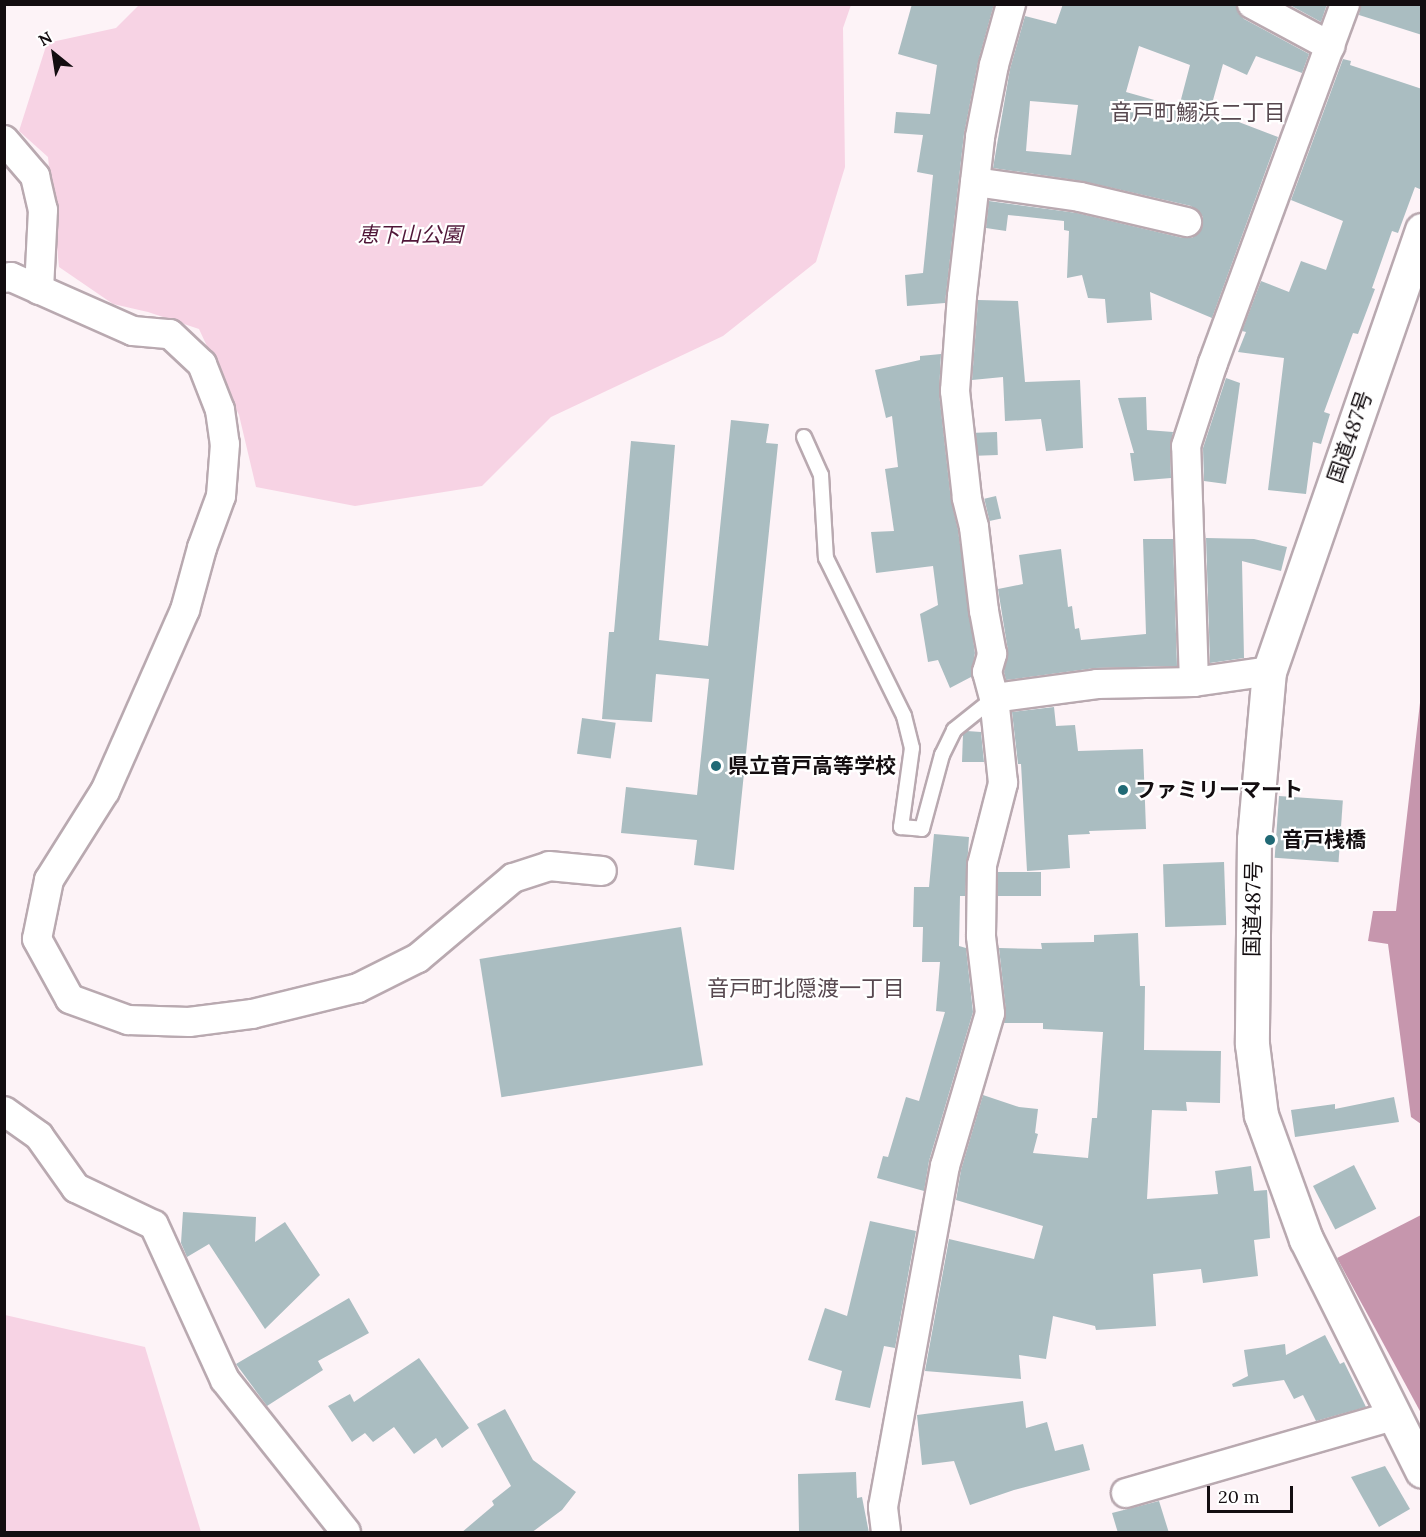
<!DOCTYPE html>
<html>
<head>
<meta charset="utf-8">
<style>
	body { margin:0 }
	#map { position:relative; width:1426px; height:1537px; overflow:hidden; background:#fdf3f7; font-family:Lora,"Noto Sans JP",serif }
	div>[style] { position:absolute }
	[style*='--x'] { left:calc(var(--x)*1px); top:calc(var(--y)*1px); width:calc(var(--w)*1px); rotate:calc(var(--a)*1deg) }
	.green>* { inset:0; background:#f7d3e4 }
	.water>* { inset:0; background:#c696ad }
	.building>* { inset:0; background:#aabdc1; transform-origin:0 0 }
	.roads { filter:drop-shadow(2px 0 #b9a9b0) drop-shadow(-2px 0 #b9a9b0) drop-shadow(0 2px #b9a9b0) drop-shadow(0 -2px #b9a9b0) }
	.lane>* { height:14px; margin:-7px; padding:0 7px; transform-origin:7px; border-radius:7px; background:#fff }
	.street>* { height:28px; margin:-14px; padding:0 14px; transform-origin:14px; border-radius:14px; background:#fff }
	.highway>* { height:33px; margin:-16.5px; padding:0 16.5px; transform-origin:16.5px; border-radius:16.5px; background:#fff }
	.dots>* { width:16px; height:16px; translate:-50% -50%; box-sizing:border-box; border:3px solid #fff; border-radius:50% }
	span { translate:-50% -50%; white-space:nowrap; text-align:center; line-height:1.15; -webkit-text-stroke:4.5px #fff; paint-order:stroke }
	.park-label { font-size:21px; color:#501638; font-style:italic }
	.street-label { font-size:21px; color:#130d10 }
	.poi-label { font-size:21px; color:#130d10; font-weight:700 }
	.left { translate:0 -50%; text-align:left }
	.neighbourhood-label { font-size:22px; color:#57484f }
	.frame { position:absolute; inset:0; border:6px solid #130d10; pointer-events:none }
	.north { position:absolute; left:24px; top:24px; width:60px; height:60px; -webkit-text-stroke:4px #fff; paint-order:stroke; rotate:330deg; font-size:16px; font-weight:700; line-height:24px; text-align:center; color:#130d10 }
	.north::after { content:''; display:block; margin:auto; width:21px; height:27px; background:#130d10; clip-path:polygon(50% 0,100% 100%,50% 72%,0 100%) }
	.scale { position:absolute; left:1207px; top:1486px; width:86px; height:27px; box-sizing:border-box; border:3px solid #130d10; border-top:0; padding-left:8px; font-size:18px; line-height:21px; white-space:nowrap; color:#130d10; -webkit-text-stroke:4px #fff; paint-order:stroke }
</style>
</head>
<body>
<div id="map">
	<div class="green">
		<div style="clip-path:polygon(139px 5px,851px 5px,843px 28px,845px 167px,816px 262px,723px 336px,551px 417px,482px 486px,355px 506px,256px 487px,239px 415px,199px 329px,148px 312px,113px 304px,59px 267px,48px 157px,19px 131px,47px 43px,116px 28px)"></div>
		<div style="clip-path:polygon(5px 1315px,145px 1347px,201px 1532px,5px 1532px)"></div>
	</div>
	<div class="water">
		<div style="clip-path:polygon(1421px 694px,1421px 1124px,1411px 1117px,1388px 944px,1368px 941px,1373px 911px,1396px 911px)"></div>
		<div style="clip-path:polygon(1421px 1215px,1421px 1413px,1337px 1258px)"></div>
	</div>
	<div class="building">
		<div style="clip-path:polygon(912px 4px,994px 4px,978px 62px,964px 134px,945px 303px,907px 306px,905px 275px,923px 273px,933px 175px,917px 172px,923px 135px,894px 133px,896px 112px,930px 114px,937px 65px,898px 54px)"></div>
		<div style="clip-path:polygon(evenodd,1063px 4px,1236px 4px,1238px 12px,1244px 19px,1309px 54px,1302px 73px,1256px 56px,1247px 75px,1223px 64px,1210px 111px,1278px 137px,1212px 318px,1150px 292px,1152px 320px,1107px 323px,1105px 299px,1088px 298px,1082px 275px,1067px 278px,1069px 231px,1064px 230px,1064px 221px,1008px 215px,1006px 231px,986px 228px,989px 201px,1077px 213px,1183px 238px,1192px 238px,1203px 226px,1203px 217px,1191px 206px,1082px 181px,993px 168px,1010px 69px,1025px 16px,1056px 24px,1063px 4px,1139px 46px,1190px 65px,1179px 107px,1126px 92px,1139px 46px,1063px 4px,1030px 101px,1078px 105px,1071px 155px,1026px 151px,1030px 101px)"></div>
		<div style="clip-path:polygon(1288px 4px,1327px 4px,1321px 22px)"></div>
		<div style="clip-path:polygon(1361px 4px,1422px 4px,1422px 35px,1359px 15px)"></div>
		<div style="clip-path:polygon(1343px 59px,1351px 61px,1350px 65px,1422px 89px,1422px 190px,1415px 187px,1398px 233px,1392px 231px,1372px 288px,1375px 289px,1358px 334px,1353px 333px,1324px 412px,1330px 414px,1321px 444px,1313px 442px,1306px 494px,1268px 490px,1284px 358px,1238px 352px,1246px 332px,1242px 331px,1261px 281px,1289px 292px,1301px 261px,1326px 270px,1343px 221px,1291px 200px)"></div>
		<div style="clip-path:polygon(978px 300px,1018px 301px,1025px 382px,1080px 380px,1083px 448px,1046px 451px,1041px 419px,1005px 421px,1003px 377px,972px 380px)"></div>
		<div style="clip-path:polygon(941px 354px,939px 393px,951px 500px,958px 530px,975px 653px,971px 677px,950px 688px,938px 660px,928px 662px,920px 614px,938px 605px,933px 566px,876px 573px,871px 532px,894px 531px,885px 469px,898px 467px,892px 416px,886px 418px,875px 370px,920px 360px,920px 356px)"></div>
		<div style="clip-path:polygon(1226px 378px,1240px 383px,1226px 484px,1204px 481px,1203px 448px)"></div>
		<div style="clip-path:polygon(1146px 397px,1147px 430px,1173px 432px,1170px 447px,1171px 478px,1134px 481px,1130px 453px,1134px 453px,1118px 398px)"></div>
		<div style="clip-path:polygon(731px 420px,769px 424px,766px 443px,778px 444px,734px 870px,694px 865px,697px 840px,621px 833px,626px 787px,697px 795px,709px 679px,656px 674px,652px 722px,602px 719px,609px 632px,614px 632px,631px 441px,675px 445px,659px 640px,708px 646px)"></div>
		<div style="left:997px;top:432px;width:23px;height:21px;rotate:88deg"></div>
		<div style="left:996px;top:496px;width:23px;height:12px;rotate:77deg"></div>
		<div style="clip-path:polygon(1206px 538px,1254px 539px,1287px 547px,1281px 571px,1242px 561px,1244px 658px,1210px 663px)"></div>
		<div style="clip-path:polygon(1143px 539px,1173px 539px,1177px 666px,1095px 668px,1006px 680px,1004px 672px,1008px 651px,998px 589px,1023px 584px,1019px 555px,1061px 549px,1068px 607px,1072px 606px,1075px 629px,1079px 628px,1081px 640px,1146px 634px)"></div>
		<div style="clip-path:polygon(1054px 707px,1056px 726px,1075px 725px,1078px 751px,1143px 749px,1146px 829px,1089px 831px,1090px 834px,1068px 835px,1070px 868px,1027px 871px,1021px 764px,1018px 764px,1012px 712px)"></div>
		<div style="left:582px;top:718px;width:34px;height:36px;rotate:8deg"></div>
		<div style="clip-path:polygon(967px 731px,981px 732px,984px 762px,962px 762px,963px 734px)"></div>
		<div style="left:1279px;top:796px;width:64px;height:62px;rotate:4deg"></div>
		<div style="clip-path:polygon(934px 834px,969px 837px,965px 896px,960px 896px,959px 946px,966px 948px,973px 1012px,929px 1161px,924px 1191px,877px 1178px,883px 1156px,888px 1157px,906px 1097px,919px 1101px,945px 1012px,936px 1011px,940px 962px,922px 962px,923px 927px,913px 927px,914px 887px,929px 887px)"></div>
		<div style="left:1224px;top:862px;width:63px;height:61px;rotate:88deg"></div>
		<div style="left:998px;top:872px;width:43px;height:24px"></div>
		<div style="left:681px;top:927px;width:140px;height:204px;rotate:81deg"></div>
		<div style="clip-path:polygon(1138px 933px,1140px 986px,1145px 986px,1144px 1050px,1221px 1051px,1220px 1103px,1186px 1102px,1187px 1111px,1152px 1110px,1147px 1199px,1218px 1194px,1215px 1171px,1251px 1166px,1254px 1191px,1267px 1190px,1270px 1238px,1254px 1240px,1258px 1276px,1203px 1283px,1201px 1269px,1153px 1274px,1156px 1326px,1096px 1330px,1095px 1326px,1053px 1316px,1046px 1359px,1019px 1355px,1021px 1379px,925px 1371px,949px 1239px,1034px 1259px,1043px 1226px,956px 1200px,961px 1170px,983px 1095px,1019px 1107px,1038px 1109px,1035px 1133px,1038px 1134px,1033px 1153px,1088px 1158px,1092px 1118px,1097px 1118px,1103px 1032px,1043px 1029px,1043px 1023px,1004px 1023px,1006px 1011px,999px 948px,1042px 949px,1041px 943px,1094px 942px,1094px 935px)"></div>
		<div style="clip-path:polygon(1394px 1097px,1399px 1122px,1295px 1137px,1291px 1110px,1335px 1104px,1335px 1109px)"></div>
		<div style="left:1354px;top:1165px;width:49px;height:46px;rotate:63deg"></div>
		<div style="clip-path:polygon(183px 1212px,256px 1217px,255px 1242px,285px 1222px,320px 1275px,265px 1329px,209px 1244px,187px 1257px,181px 1243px)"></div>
		<div style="clip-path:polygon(870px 1221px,916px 1231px,895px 1348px,884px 1346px,870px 1408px,835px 1400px,842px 1371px,808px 1360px,825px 1308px,847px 1316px)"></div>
		<div style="clip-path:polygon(349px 1298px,369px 1333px,318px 1361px,323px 1370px,267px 1406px,236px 1364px)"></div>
		<div style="clip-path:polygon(1325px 1335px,1340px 1364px,1344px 1362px,1366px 1407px,1316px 1421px,1303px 1395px,1294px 1399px,1284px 1380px,1233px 1387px,1232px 1384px,1248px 1376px,1244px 1350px,1285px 1344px,1286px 1355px)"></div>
		<div style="clip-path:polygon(419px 1358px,469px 1428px,442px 1448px,436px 1438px,414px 1454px,394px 1427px,373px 1442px,365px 1433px,352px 1442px,328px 1406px,350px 1394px,354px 1402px)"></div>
		<div style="clip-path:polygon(1023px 1401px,1026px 1428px,1047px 1422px,1055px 1451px,1083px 1444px,1090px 1470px,1014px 1490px,970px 1505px,954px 1461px,922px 1465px,917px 1415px)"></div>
		<div style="clip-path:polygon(505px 1409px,533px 1460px,576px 1492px,562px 1510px,531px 1533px,461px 1533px,494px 1505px,492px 1501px,511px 1486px,477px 1424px)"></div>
		<div style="clip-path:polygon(1385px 1466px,1410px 1509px,1379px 1527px,1351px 1477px)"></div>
		<div style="clip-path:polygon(856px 1472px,857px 1498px,862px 1497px,869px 1533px,799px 1533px,798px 1474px)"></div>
		<div style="clip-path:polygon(1159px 1501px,1169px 1533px,1118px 1533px,1112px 1513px)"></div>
	</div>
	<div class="roads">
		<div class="lane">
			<div style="--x:804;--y:437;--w:42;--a:65.9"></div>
			<div style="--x:821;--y:475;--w:83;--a:86.6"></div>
			<div style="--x:826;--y:558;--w:176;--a:63.7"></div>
			<div style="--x:904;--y:716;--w:33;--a:76"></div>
			<div style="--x:912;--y:748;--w:80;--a:97.9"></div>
			<div style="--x:901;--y:827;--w:21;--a:5"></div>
			<div style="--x:922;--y:829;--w:77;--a:-74.9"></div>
			<div style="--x:942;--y:755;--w:28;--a:-64"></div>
			<div style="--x:954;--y:730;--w:51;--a:-38.7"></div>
		</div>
		<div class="street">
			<div style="--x:1252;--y:4;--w:89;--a:28.3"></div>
			<div style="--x:4;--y:140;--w:48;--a:49.3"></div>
			<div style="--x:35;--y:176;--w:35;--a:77"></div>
			<div style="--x:43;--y:210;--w:80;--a:92.9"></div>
			<div style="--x:975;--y:182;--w:106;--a:8.1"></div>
			<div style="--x:1080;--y:197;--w:110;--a:13.2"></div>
			<div style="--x:4;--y:278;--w:7;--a:-8"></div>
			<div style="--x:11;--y:277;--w:133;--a:23.9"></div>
			<div style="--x:133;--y:331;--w:37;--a:5"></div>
			<div style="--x:170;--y:334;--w:44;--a:43.2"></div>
			<div style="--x:202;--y:364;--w:49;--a:68.6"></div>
			<div style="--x:220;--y:410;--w:34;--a:82"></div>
			<div style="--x:225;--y:444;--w:52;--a:94.4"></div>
			<div style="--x:221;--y:496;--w:55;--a:110.1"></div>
			<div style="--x:202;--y:548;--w:64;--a:105.3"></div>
			<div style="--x:185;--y:610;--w:198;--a:113.8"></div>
			<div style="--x:105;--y:791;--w:105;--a:122.2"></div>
			<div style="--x:49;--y:880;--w:60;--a:101.5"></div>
			<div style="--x:37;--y:939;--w:68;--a:61.2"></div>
			<div style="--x:70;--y:999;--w:62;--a:19.9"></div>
			<div style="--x:128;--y:1020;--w:61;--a:1.9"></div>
			<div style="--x:189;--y:1022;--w:64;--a:-7.2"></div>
			<div style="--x:252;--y:1014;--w:109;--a:-13.8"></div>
			<div style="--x:358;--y:988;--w:67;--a:-26.6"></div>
			<div style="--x:418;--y:958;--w:124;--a:-40.1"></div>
			<div style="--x:513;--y:878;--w:38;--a:-18"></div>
			<div style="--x:549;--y:866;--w:53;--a:5.4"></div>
			<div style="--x:1194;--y:682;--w:236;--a:-91.9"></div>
			<div style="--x:1186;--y:446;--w:87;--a:-72"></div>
			<div style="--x:1213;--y:363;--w:382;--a:-69.8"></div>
			<div style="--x:994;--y:698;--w:104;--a:-7.7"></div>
			<div style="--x:1097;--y:684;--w:97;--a:-1.2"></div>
			<div style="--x:1194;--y:682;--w:76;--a:-8.3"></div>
			<div style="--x:4;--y:1111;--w:43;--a:35.5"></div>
			<div style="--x:39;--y:1136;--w:64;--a:54.6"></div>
			<div style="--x:76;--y:1188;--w:86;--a:25.4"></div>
			<div style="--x:154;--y:1225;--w:170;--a:65.4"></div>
			<div style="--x:225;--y:1380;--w:194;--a:51.5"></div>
			<div style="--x:1126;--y:1493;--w:278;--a:-16.1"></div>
			<div style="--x:886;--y:1532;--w:25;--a:-97"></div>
			<div style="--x:883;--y:1507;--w:347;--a:-79.7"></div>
			<div style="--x:945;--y:1166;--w:159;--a:-73.6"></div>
			<div style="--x:990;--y:1013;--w:78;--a:-96.7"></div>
			<div style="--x:981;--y:936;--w:71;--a:-89.2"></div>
			<div style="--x:982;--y:865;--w:85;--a:-75.6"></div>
			<div style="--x:1003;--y:783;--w:85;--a:-96"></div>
			<div style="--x:994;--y:698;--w:27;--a:-105"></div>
			<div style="--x:987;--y:672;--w:19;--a:-74"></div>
			<div style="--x:992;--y:654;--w:44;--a:-100.5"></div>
			<div style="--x:984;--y:611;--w:85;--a:-96.8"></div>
			<div style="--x:974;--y:527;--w:30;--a:-104"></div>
			<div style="--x:967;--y:498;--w:108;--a:-96.4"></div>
			<div style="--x:955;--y:391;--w:95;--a:-85.8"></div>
			<div style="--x:962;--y:296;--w:160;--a:-83.5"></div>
			<div style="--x:980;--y:137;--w:73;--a:-79"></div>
			<div style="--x:994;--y:65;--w:63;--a:-74.4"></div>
		</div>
		<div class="highway">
			<div style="--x:1422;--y:230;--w:467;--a:109.1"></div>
			<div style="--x:1269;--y:671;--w:169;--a:95.1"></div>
			<div style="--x:1254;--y:839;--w:205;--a:90.6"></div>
			<div style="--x:1252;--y:1044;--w:72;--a:82.8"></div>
			<div style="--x:1261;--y:1115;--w:132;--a:70.1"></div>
			<div style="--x:1306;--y:1239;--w:259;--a:63.4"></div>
		</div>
	</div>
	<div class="dots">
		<div style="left:716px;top:766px;background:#206975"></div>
		<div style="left:1123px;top:790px;background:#206975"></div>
		<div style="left:1270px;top:840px;background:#206975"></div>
	</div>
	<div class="park-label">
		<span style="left:410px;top:235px">恵下山公園</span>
	</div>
	<div class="street-label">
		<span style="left:1350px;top:437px;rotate:-71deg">国道487号</span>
		<span style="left:1253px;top:909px;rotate:-89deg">国道487号</span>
	</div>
	<div class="poi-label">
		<span class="left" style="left:728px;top:766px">県立音戸高等学校</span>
		<span class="left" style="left:1135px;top:790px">ファミリーマート</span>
		<span class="left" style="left:1282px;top:840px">音戸桟橋</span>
	</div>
	<div class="neighbourhood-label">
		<span style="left:1198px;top:113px">音戸町鰯浜二丁目</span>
		<span style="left:806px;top:989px">音戸町北隠渡一丁目</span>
	</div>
	<div class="frame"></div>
	<div class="north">N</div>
	<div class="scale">20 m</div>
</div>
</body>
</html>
